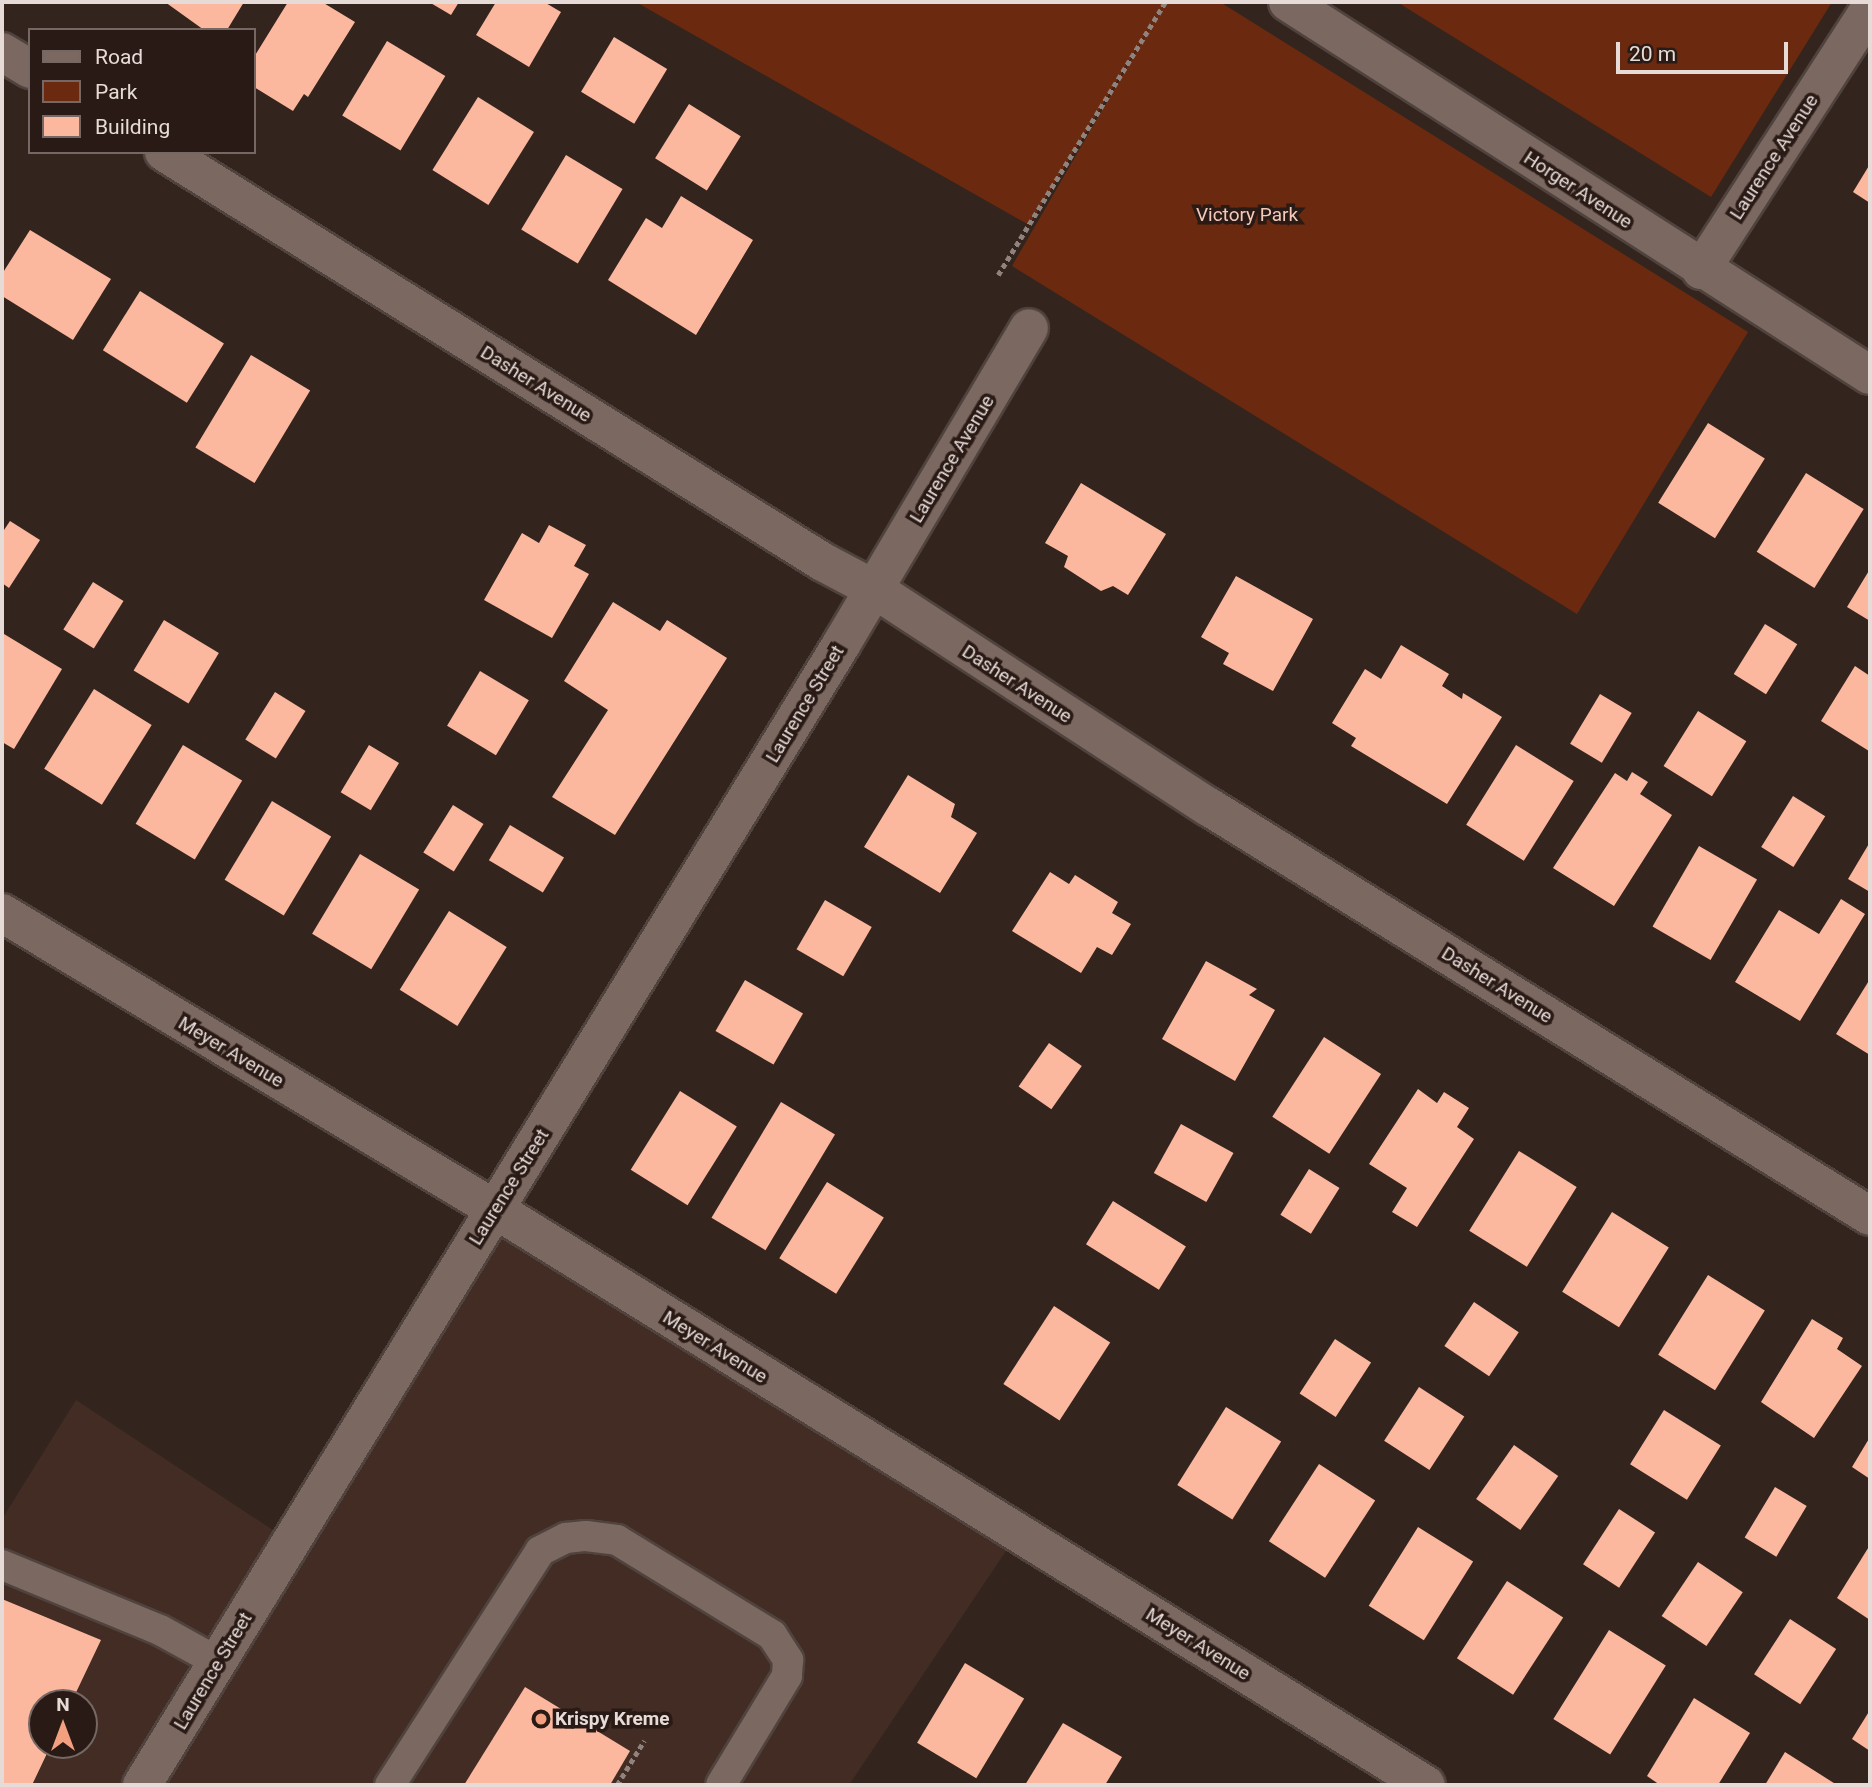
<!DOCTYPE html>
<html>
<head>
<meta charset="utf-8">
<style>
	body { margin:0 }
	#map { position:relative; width:1872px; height:1787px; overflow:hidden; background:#34241e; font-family:Roboto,sans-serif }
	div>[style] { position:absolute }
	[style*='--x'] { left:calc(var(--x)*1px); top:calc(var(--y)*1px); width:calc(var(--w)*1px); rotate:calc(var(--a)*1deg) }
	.built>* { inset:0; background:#422c23 }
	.green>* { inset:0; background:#6b2a0f }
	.building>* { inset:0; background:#fbb89f; transform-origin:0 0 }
	.path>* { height:4.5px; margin-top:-2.25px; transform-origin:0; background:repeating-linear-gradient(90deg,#90827d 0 5px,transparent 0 8.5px) }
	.roads { filter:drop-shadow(2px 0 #50433e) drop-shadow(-2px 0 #50433e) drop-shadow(0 2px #50433e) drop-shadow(0 -2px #50433e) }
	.lane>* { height:30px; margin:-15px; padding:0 15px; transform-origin:15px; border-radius:15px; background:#7b6861 }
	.street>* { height:38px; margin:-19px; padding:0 19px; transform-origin:19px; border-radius:19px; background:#7b6861 }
	.dots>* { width:19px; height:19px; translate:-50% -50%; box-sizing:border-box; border:4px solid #2a1a15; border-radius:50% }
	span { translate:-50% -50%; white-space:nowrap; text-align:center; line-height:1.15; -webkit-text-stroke:7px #2a1a15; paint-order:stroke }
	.street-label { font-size:19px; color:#e6dbd7 }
	.park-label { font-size:19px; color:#f5c9b9 }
	.poi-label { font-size:19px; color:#e6dbd7; font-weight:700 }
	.left { translate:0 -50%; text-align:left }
	.frame { position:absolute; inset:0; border:4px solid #e6dbd7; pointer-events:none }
	.legend { position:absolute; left:28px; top:28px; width:228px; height:126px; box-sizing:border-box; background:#2a1a15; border:2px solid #756763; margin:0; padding:9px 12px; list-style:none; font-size:21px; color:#e6dbd7 }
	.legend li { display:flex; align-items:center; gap:14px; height:35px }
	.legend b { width:35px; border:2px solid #756763 }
	.north { position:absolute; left:28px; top:1689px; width:70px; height:70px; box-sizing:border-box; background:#2a1a15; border:2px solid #756763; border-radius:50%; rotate:0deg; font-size:19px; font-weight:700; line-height:28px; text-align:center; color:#e6dbd7 }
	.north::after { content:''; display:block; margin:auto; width:24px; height:32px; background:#f3a081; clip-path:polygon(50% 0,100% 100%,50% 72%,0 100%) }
	.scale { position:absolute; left:1616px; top:42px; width:172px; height:32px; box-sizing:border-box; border:4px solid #e6dbd7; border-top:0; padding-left:9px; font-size:21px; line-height:24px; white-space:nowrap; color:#e6dbd7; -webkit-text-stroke:5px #2a1a15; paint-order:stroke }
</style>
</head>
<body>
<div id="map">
	<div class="built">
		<div style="clip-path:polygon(evenodd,496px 1210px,1018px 1533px,849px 1785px,2px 1785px,2px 1519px,76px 1400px,291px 1542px,496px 1210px,42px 1703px,84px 1703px,84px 1745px,42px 1745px,42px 1703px)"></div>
	</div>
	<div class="green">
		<div style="clip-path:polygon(636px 2px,1220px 2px,1748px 332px,1577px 614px,1012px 266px,1156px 17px,1029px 225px)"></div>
		<div style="clip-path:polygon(1397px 2px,1832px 2px,1711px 197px)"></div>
	</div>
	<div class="building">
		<div style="clip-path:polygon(165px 2px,244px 2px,227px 30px,204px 30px)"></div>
		<div style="clip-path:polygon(288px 2px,322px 2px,355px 22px,308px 97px,304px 94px,293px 111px,254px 87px,254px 57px)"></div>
		<div style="clip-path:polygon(429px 2px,459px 2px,451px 15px)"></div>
		<div style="clip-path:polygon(496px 2px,544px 2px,561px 12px,529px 67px,476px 35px)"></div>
		<div style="left:614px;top:37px;width:62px;height:64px;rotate:31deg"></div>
		<div style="left:387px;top:41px;width:68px;height:87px;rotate:31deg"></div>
		<div style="left:478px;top:97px;width:66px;height:86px;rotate:32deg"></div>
		<div style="left:689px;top:104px;width:61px;height:64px;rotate:32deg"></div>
		<div style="left:566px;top:155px;width:66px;height:87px;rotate:31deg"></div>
		<div style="clip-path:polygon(1870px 164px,1870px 203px,1853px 192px)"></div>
		<div style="clip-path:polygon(681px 196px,753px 240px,696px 335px,608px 280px,646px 218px,662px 228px)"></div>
		<div style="clip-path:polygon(30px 230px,111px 279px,73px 340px,2px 296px,2px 274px)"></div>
		<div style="left:140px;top:291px;width:99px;height:70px;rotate:32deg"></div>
		<div style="left:251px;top:355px;width:69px;height:108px;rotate:31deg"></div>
		<div style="left:1708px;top:423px;width:67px;height:94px;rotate:32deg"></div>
		<div style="left:1806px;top:473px;width:68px;height:93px;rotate:32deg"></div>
		<div style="clip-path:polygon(1081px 483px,1166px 534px,1128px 595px,1113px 586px,1101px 591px,1064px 567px,1068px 556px,1045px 543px)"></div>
		<div style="clip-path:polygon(10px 521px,40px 540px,9px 588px,2px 583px,2px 533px)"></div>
		<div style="clip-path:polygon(549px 525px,586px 545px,574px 566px,589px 574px,552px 638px,484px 600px,522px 533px,539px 543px)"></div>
		<div style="clip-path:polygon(1870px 569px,1870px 621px,1847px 607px)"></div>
		<div style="clip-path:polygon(1236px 576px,1313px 619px,1273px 691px,1223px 664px,1229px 653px,1201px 637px)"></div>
		<div style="left:93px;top:582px;width:36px;height:56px;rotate:32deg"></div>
		<div style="clip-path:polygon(613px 602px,660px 631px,667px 620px,727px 658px,615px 835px,552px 797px,608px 710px,564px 681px)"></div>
		<div style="left:164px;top:620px;width:64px;height:59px;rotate:31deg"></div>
		<div style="left:1765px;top:624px;width:38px;height:59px;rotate:32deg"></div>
		<div style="clip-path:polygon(4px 634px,62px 669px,14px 749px,2px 742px)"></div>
		<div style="clip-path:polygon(1401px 645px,1449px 674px,1442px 686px,1462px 699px,1463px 693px,1502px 717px,1447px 804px,1351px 746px,1356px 738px,1332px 723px,1365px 669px,1381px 679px)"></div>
		<div style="clip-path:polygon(1855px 666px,1870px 676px,1869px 751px,1821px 721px)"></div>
		<div style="left:480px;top:671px;width:57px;height:64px;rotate:31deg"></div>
		<div style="left:94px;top:689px;width:68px;height:94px;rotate:32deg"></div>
		<div style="left:275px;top:692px;width:36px;height:56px;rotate:32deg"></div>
		<div style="left:1600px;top:694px;width:37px;height:58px;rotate:31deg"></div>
		<div style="left:1698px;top:711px;width:57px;height:65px;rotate:32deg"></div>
		<div style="left:183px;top:745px;width:69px;height:92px;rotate:31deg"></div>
		<div style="left:369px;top:745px;width:35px;height:55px;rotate:31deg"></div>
		<div style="left:1516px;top:745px;width:68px;height:94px;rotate:32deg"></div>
		<div style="clip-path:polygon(1632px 772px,1648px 782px,1640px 794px,1672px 815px,1614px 906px,1553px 868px,1615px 773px,1627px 781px)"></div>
		<div style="clip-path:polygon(908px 775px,955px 804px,951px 817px,977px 833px,940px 893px,864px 847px)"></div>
		<div style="left:1793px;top:796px;width:38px;height:60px;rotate:32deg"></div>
		<div style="left:272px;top:801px;width:69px;height:92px;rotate:31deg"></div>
		<div style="left:453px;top:805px;width:36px;height:56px;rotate:32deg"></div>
		<div style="left:510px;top:825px;width:63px;height:41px;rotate:31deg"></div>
		<div style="clip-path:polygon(1870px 842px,1870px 892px,1848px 879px)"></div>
		<div style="left:1699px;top:846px;width:67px;height:93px;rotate:30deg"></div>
		<div style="left:360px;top:854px;width:69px;height:93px;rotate:31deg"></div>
		<div style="clip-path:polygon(1050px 872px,1069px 884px,1075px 875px,1118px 902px,1112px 913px,1131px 924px,1112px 955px,1097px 947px,1081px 973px,1012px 931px)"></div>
		<div style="clip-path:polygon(1841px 899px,1865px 914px,1800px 1021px,1735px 982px,1779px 910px,1819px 934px)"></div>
		<div style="left:825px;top:900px;width:54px;height:57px;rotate:30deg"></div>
		<div style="left:449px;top:911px;width:68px;height:93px;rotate:32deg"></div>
		<div style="clip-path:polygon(1206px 961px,1257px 989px,1249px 995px,1275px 1010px,1235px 1081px,1162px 1039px)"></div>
		<div style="clip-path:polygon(1870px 979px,1870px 1055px,1836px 1034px)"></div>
		<div style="left:745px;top:980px;width:67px;height:59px;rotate:30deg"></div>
		<div style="left:1324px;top:1037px;width:68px;height:95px;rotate:33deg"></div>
		<div style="left:1049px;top:1043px;width:40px;height:53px;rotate:35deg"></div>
		<div style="clip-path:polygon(1418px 1089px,1437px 1103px,1444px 1092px,1469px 1108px,1457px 1127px,1474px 1139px,1417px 1227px,1392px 1212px,1407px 1188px,1369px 1164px)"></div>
		<div style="left:680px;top:1091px;width:67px;height:93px;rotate:32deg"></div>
		<div style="left:781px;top:1102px;width:63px;height:135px;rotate:31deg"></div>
		<div style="left:1181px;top:1124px;width:60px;height:56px;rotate:29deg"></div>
		<div style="left:1519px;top:1151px;width:68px;height:94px;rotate:32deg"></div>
		<div style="left:1309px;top:1169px;width:36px;height:54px;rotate:32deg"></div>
		<div style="left:827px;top:1182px;width:67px;height:90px;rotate:32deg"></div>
		<div style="left:1113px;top:1201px;width:86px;height:51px;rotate:32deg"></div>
		<div style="left:1612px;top:1212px;width:67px;height:94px;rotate:32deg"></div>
		<div style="left:1708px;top:1275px;width:67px;height:94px;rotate:32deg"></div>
		<div style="left:1474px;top:1302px;width:54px;height:53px;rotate:34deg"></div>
		<div style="left:1054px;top:1306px;width:67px;height:93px;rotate:33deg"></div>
		<div style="clip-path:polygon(1812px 1319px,1843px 1338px,1837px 1349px,1862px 1366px,1814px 1438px,1761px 1402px)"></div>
		<div style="left:1335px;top:1339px;width:43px;height:65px;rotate:33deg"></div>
		<div style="left:1419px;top:1387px;width:54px;height:64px;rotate:33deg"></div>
		<div style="left:1226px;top:1407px;width:65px;height:92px;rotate:32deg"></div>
		<div style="left:1664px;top:1410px;width:67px;height:64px;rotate:32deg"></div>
		<div style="clip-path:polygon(1870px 1437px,1870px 1479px,1852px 1467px)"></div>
		<div style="left:1514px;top:1445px;width:54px;height:66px;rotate:35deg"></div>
		<div style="left:1319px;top:1464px;width:67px;height:92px;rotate:33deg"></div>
		<div style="left:1775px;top:1487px;width:37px;height:59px;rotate:31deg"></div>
		<div style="left:1619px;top:1509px;width:43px;height:66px;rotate:33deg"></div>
		<div style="left:1418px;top:1527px;width:65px;height:93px;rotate:32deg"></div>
		<div style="clip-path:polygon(1870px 1545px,1870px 1620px,1837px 1598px)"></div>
		<div style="left:1698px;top:1562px;width:54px;height:65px;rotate:34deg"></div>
		<div style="left:1507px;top:1581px;width:67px;height:92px;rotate:33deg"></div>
		<div style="clip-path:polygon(2px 1599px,101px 1640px,71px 1703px,42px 1703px,42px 1745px,51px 1745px,32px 1785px,2px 1785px)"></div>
		<div style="left:1790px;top:1619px;width:55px;height:66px;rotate:33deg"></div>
		<div style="left:1609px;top:1630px;width:67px;height:105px;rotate:32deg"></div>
		<div style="left:965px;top:1663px;width:69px;height:93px;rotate:31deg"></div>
		<div style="clip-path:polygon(525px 1687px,630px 1751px,610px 1785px,464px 1785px)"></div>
		<div style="clip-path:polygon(1694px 1698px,1750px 1733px,1718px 1785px,1660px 1785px,1647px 1776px)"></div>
		<div style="clip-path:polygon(1870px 1710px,1870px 1751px,1852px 1739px)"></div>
		<div style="clip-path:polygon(1063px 1723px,1122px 1757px,1105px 1785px,1025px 1785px)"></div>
		<div style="clip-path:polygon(1785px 1752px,1837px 1785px,1765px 1785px)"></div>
	</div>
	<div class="path">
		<div style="--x:998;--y:275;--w:320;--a:-58.5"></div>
		<div style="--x:617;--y:1785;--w:52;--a:-58.5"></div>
	</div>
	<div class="roads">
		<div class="lane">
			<div style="--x:2;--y:1565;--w:171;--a:22.4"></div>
			<div style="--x:160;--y:1630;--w:66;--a:28.9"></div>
			<div style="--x:390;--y:1785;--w:278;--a:-57.3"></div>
			<div style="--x:540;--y:1551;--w:29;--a:-27"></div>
			<div style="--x:566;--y:1538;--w:20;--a:-6"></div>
			<div style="--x:586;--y:1536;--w:31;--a:7"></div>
			<div style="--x:617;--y:1540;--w:182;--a:31.5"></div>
			<div style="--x:772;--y:1635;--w:30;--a:57"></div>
			<div style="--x:788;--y:1660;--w:16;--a:94"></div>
			<div style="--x:787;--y:1676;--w:127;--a:121.2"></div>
		</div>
		<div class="street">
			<div style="--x:1288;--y:2;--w:691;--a:32.66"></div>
			<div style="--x:2;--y:52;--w:33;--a:31"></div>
			<div style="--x:164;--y:152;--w:776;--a:31.89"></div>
			<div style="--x:823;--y:562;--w:58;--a:27.9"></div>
			<div style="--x:874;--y:589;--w:400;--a:33.1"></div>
			<div style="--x:1209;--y:807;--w:777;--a:31.75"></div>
			<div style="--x:1701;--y:270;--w:311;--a:-57.1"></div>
			<div style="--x:2;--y:913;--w:576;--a:31.01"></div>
			<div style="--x:496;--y:1210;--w:1093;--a:31.73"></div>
			<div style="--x:142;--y:1785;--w:1339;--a:-58.49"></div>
			<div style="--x:842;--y:643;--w:366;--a:-59.3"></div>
		</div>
	</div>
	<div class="dots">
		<div style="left:541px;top:1719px;background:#f3a081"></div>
	</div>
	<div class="street-label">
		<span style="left:1774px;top:157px;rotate:-57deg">Laurence Avenue</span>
		<span style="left:1578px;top:190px;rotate:33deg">Horger Avenue</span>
		<span style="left:536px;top:384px;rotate:32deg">Dasher Avenue</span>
		<span style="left:952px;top:459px;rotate:-59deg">Laurence Avenue</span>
		<span style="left:1017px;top:684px;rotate:33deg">Dasher Avenue</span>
		<span style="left:805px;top:704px;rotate:-59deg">Laurence Street</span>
		<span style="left:1497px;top:985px;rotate:32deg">Dasher Avenue</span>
		<span style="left:231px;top:1052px;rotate:31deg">Meyer Avenue</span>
		<span style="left:509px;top:1187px;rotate:-58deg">Laurence Street</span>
		<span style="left:715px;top:1347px;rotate:32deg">Meyer Avenue</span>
		<span style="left:1198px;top:1644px;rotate:32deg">Meyer Avenue</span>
		<span style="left:213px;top:1671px;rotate:-59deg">Laurence Street</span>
	</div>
	<div class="park-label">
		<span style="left:1247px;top:215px">Victory Park</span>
	</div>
	<div class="poi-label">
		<span class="left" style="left:555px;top:1719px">Krispy Kreme</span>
	</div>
	<div class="frame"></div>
	<ul class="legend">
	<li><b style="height:9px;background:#7b6861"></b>Road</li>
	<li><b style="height:19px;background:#6b2a0f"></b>Park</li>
	<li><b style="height:19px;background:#fbb89f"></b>Building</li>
	</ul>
	<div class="north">N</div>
	<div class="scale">20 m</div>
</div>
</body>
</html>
